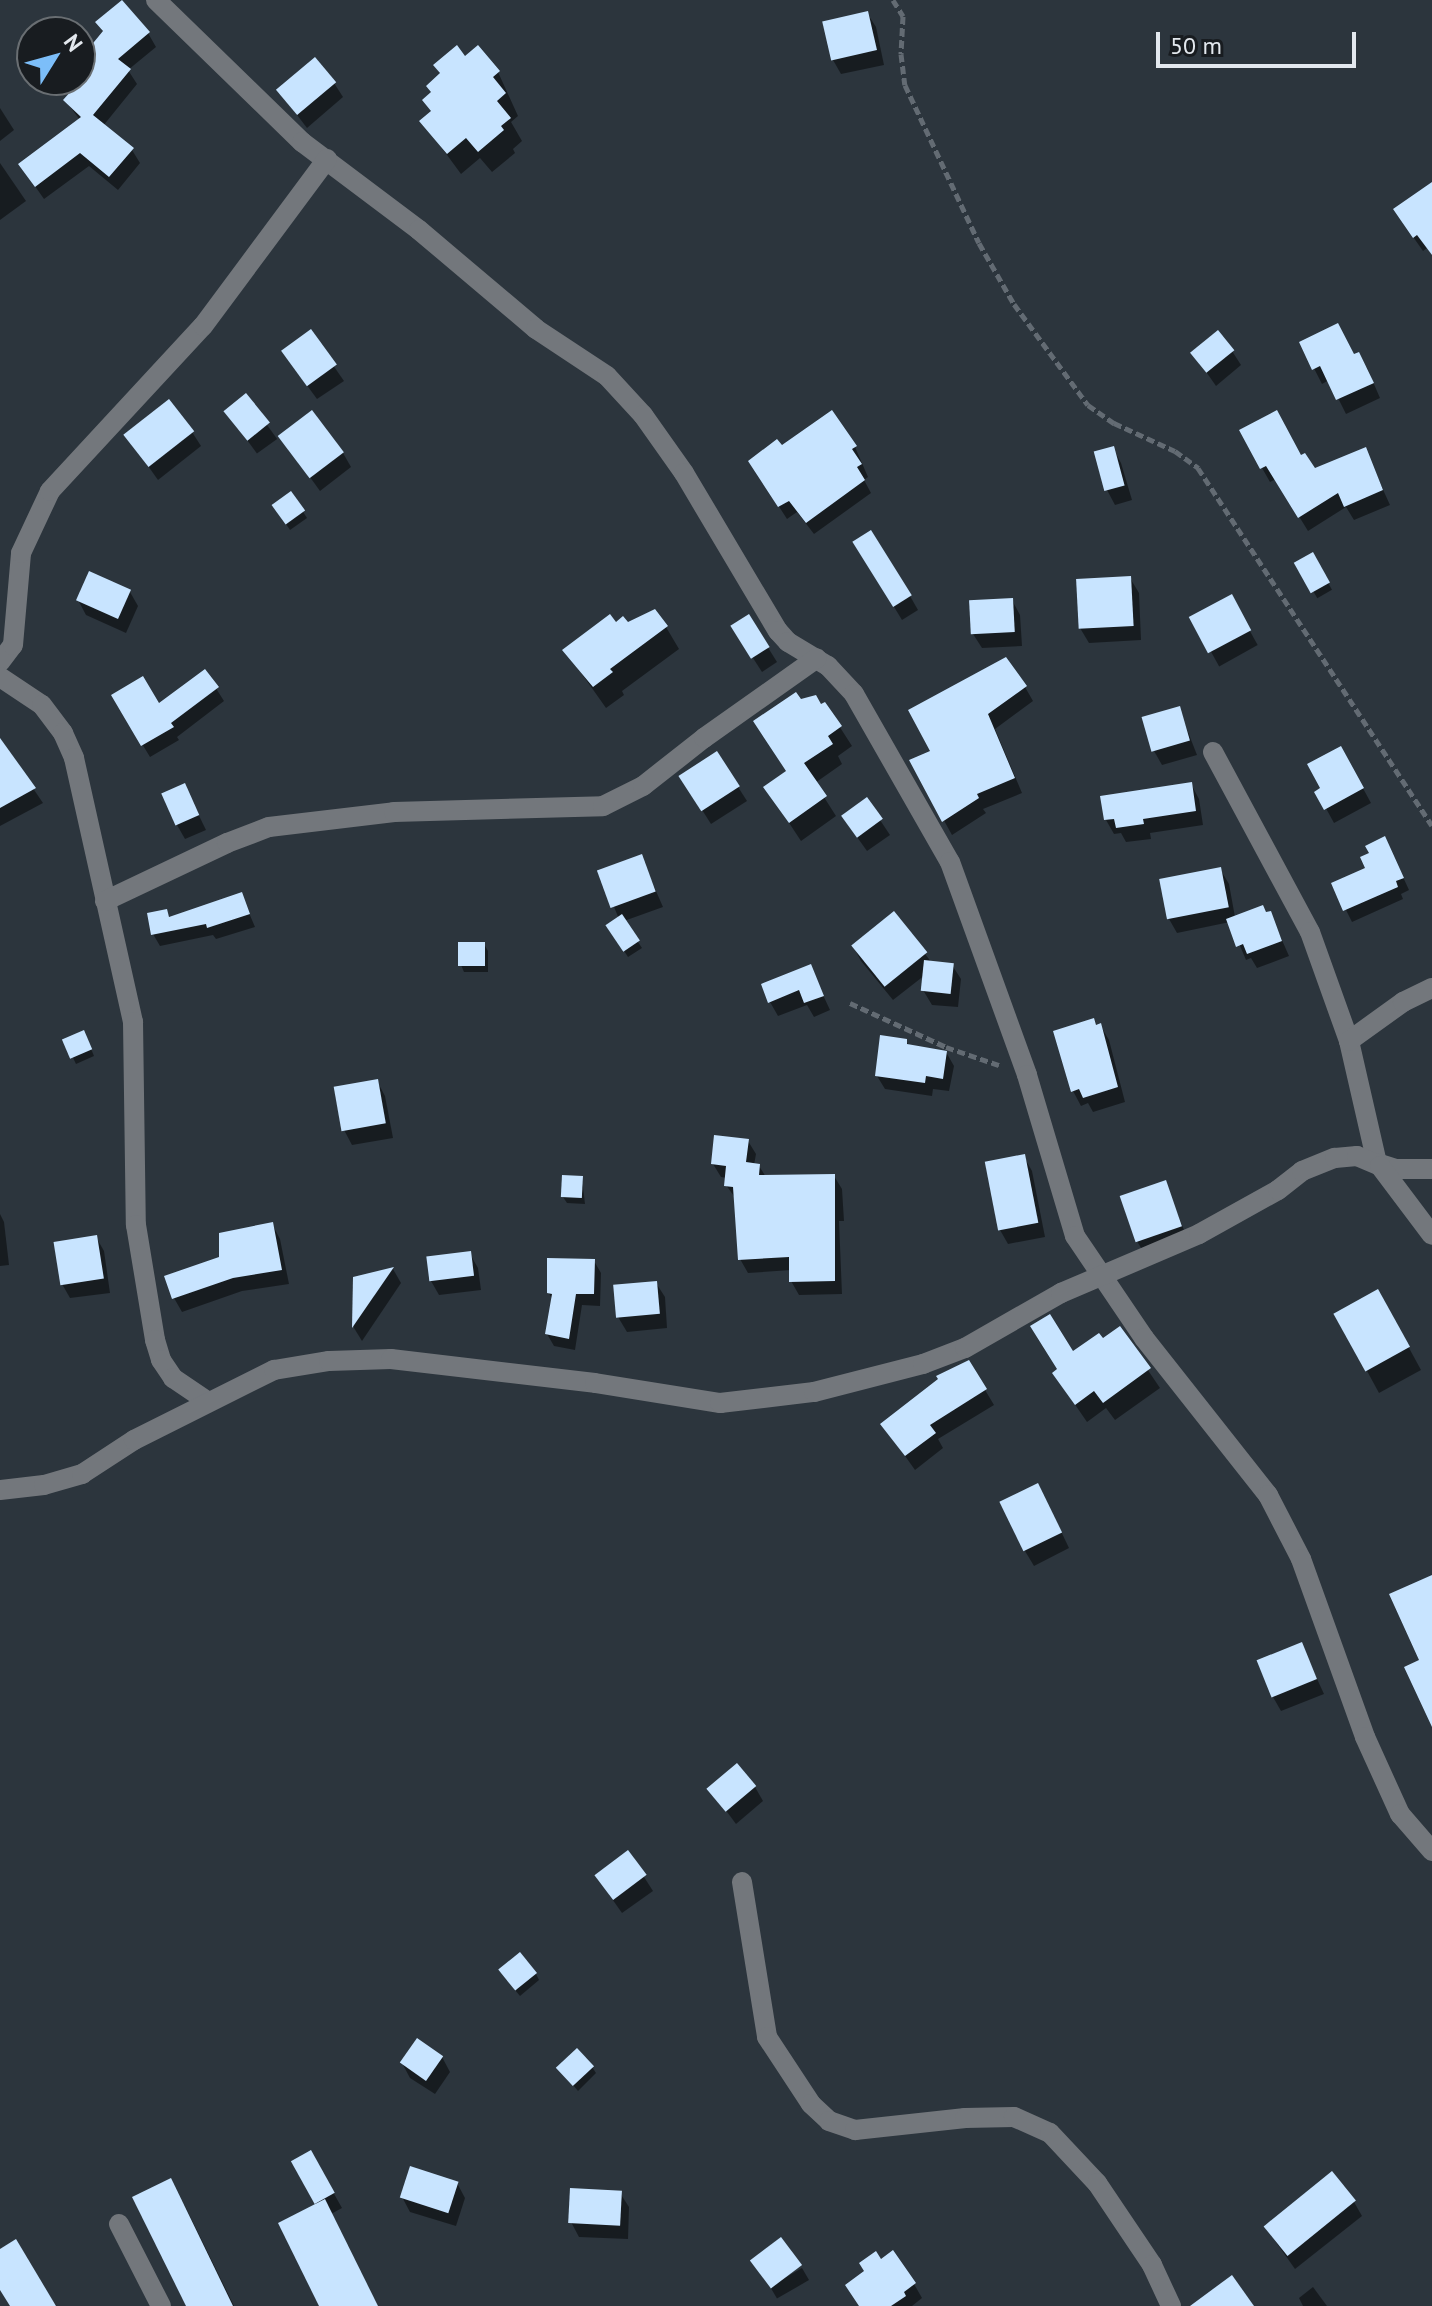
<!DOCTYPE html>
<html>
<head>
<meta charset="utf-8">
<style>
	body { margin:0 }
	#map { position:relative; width:1432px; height:2306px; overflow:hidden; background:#2c353d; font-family:"PT Sans",sans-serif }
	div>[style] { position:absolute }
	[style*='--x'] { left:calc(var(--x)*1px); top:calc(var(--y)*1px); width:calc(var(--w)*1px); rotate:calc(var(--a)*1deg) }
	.shadow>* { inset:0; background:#0007; transform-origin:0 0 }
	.building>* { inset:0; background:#c8e4ff; transform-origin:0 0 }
	.path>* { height:5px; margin-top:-2.5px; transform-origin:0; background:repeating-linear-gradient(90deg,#636b73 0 8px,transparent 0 12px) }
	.minor>* { height:20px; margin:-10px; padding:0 10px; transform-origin:10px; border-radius:10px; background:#73777c }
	span { translate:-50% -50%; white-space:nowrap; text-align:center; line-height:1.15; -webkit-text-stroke:8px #181c20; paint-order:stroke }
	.north { position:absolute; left:16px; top:16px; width:80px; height:80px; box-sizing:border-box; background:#181c20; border:2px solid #696e72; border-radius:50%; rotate:53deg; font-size:22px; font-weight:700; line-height:32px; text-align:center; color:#e3e8ee }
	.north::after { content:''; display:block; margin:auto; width:28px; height:36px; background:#7cbef9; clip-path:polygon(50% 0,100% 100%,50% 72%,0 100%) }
	.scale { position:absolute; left:1156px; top:32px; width:200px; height:36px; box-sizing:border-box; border:4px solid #e3e8ee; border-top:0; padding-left:10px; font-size:24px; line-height:28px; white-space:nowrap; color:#e3e8ee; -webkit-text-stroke:6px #181c20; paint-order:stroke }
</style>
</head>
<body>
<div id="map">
	<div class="shadow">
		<div style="clip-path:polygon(867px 13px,876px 27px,884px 65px,841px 74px,833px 60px)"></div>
		<div style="clip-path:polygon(98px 23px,148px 33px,156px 47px,128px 70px,137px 84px,103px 126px,132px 150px,140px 163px,118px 190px,89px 166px,44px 199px,20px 165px,80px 120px,65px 100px,82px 82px,80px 62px,104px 33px)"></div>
		<div style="clip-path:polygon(465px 59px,498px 72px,518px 116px,511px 122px,522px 141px,513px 149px,515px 153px,492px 172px,480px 158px,461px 174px,422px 121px,432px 113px,425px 100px,433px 93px,441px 75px,436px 66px)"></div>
		<div style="clip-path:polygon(334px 83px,343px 97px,307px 128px,278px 90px)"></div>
		<div style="clip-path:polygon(0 108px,14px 130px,0 141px)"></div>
		<div style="clip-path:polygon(0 163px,26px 201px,0 220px)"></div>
		<div style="clip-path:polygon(1432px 202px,1432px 255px,1427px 248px,1423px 251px,1404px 224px)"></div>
		<div style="clip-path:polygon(310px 332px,344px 381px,317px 399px,292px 365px)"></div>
		<div style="clip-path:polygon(1301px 343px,1354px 356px,1367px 368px,1380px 398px,1346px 414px,1329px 380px,1322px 384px)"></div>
		<div style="clip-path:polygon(1232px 351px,1241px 365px,1216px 386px,1193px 353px)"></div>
		<div style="left:246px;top:396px;width:53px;height:25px;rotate:54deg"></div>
		<div style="clip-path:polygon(1284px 427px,1301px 458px,1314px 470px,1365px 450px,1390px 505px,1354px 520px,1346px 507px,1308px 531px,1276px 479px,1270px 482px,1262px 468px)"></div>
		<div style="clip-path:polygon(192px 432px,201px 446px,158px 480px,126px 435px)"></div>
		<div style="clip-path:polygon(281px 437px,343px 453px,351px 467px,320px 491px)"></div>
		<div style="clip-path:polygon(855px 447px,868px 477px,864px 480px,871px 493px,814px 534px,797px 512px,787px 519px,758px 474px)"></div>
		<div style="clip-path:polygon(1113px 448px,1121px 463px,1132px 500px,1115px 505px,1107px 490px)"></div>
		<div style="clip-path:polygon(291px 493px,307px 518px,290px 530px,278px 512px)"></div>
		<div style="left:1312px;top:555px;width:40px;height:17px;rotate:60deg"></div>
		<div style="clip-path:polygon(863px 556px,910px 596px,918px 610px,902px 620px)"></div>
		<div style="clip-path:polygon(1130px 578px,1139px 593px,1141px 640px,1089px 643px,1080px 628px)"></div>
		<div style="clip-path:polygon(130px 592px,138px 606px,126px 633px,86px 615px,78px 600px)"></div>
		<div style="left:1231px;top:597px;width:55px;height:44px;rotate:61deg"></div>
		<div style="clip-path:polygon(1012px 600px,1020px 615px,1022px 646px,982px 648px,973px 634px)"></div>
		<div style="clip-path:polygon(749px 617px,777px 662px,762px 672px,742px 641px)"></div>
		<div style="clip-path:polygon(615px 625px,666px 627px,679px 649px,622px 691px,624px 695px,606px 708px,565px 650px)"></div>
		<div style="clip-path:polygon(205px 671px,224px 701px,177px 737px,179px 740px,150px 757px,113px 696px,159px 706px)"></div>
		<div style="clip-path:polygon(1025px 687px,1033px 701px,995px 729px,1022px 793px,983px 809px,986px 813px,952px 835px,911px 761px,933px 752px)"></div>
		<div style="clip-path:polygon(800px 701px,821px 707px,825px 704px,852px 746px,838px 756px,842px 764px,815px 783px,836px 816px,801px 841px,766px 788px,788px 773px)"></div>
		<div style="clip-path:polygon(1179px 709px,1197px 755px,1162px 765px,1154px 751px)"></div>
		<div style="clip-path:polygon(1341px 748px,1371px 803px,1334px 823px,1317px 792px,1323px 789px)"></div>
		<div style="clip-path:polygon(717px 754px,747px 801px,711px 824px,690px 791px)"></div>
		<div style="clip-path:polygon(13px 759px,43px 803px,0 826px,0 762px)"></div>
		<div style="clip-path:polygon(1191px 784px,1199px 799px,1203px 825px,1150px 833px,1151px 839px,1126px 842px,1121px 833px,1114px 834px,1106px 820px)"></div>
		<div style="clip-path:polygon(184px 785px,206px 830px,185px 839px,177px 825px)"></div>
		<div style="clip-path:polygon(866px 799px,890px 835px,867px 851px,852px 830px)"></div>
		<div style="clip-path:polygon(1391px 851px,1409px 890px,1401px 894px,1403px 899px,1352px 922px,1333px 884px,1368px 869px)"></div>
		<div style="clip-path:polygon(641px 857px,663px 907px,624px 921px,642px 948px,628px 957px,608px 926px,619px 919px,600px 873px)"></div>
		<div style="clip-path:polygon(1220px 869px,1229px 884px,1235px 917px,1270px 913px,1289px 956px,1257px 968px,1251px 958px,1246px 960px,1230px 922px,1177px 933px,1169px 919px,1161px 882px)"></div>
		<div style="clip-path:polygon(241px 894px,255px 927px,216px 939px,213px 935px,160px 946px,153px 934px,166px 911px,170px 918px)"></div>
		<div style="clip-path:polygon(894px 914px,932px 963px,952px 965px,961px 979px,958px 1007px,932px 1005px,923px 990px,925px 975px,893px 1000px,861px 961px,853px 946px)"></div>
		<div style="clip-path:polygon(484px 944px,488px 951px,488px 972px,464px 972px,461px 965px)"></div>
		<div style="clip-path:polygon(810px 967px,830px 1010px,814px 1017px,807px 1005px,778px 1016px,770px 1002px)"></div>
		<div style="clip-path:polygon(1100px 1025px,1109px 1040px,1125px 1102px,1093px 1112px,1088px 1103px,1081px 1106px,1073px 1091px,1056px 1032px)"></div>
		<div style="clip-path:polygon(87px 1039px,94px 1056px,76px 1064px,65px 1041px)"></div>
		<div style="clip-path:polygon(906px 1041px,910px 1047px,946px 1052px,954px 1066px,949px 1091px,933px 1089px,932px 1096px,885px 1089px,877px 1076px)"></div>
		<div style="clip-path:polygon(377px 1081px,385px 1096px,393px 1138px,352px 1145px,344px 1130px)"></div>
		<div style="clip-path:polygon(748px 1141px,756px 1154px,754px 1165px,759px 1166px,766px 1177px,834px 1176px,842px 1189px,844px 1221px,839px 1221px,842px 1294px,799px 1295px,791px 1281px,791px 1270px,748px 1273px,740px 1259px,736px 1199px,726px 1185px,727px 1178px,721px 1177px,713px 1164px)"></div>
		<div style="clip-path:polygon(1024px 1157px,1032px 1171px,1045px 1237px,1008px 1244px,1000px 1230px)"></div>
		<div style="clip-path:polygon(582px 1178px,585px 1204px,567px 1203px,563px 1197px)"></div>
		<div style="clip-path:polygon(1165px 1183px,1188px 1240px,1145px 1255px,1137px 1241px)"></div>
		<div style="clip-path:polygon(0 1214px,4px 1222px,9px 1265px,0 1266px)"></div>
		<div style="clip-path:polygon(272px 1224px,280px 1239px,289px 1284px,242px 1291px,182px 1312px,174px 1298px)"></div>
		<div style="clip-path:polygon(96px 1237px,104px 1251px,110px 1293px,70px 1298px,62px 1284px)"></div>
		<div style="clip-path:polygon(470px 1254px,478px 1268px,481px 1290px,439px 1295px,431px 1281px)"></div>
		<div style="clip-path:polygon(594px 1261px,601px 1273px,600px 1306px,582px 1305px,575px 1350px,554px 1346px,547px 1334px,553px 1301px,549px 1293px)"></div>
		<div style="clip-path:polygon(393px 1269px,401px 1283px,362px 1341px,354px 1328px,355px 1278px)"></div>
		<div style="clip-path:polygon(656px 1283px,665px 1297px,667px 1328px,627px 1332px,618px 1317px)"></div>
		<div style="clip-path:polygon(1390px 1313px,1421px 1370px,1379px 1393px,1336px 1314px)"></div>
		<div style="clip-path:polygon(1120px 1329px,1160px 1388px,1115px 1420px,1106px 1408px,1087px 1422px,1054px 1374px,1073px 1354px)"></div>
		<div style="clip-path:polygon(969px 1363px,994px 1405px,938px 1439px,943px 1448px,915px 1470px,883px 1425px)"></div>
		<div style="clip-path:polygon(1046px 1500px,1069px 1548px,1034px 1566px,1025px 1551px)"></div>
		<div style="clip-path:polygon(1301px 1644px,1324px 1694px,1281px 1711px,1273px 1697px)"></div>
		<div style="clip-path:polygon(755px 1787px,763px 1801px,736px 1824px,710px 1789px)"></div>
		<div style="clip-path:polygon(628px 1852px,653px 1891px,622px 1913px,605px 1889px)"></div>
		<div style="clip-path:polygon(536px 1974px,539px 1980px,520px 1996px,504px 1977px)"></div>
		<div style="clip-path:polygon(442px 2057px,450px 2072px,435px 2094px,410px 2078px,402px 2063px)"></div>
		<div style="clip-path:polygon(592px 2067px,596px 2073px,578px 2091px,559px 2068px)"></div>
		<div style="clip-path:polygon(311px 2153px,342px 2208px,331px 2214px,377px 2306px,321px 2306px,317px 2205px,294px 2162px)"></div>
		<div style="clip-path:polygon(170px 2181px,186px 2208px,234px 2306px,188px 2306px)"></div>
		<div style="clip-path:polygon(457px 2183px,465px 2198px,456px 2226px,410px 2212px,402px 2197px)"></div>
		<div style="clip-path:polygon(620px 2193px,629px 2207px,628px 2239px,579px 2237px,571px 2222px)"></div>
		<div style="clip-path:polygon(1354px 2202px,1362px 2216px,1295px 2269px,1266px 2228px)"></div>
		<div style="clip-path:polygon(880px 2262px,914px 2284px,922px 2298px,912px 2306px,860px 2306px)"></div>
		<div style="left:802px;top:2268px;width:14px;height:37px;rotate:60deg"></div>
		<div style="clip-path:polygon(1313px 2287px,1327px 2306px,1303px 2306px,1299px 2298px)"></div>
	</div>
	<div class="building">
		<div style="clip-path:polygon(122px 0,150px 32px,118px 59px,131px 69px,93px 115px,134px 148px,109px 177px,80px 153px,35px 187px,18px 164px,81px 117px,63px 100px,80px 81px,80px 59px,103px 31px,95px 22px)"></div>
		<div style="left:868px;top:11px;width:40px;height:47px;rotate:77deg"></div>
		<div style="clip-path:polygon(457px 45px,465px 56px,478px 45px,500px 71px,493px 77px,506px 93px,497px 101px,511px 118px,501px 126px,504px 130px,478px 152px,466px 138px,447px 154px,419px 121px,431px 111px,422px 100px,431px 92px,426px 86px,440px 73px,433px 65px)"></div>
		<div style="left:315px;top:57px;width:33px;height:51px;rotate:50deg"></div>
		<div style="clip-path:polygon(1432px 182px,1432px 255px,1417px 235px,1413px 238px,1393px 209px)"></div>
		<div style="clip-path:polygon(1338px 323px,1354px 354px,1359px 352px,1374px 383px,1336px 400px,1320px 366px,1312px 370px,1299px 342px)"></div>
		<div style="left:311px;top:329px;width:44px;height:37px;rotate:54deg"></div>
		<div style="left:1218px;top:330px;width:26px;height:36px;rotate:51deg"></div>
		<div style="left:246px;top:393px;width:38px;height:29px;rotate:51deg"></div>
		<div style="left:169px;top:399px;width:41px;height:58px;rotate:52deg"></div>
		<div style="left:312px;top:410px;width:53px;height:43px;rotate:53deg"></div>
		<div style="clip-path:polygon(832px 410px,857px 446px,852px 449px,862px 464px,857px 467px,865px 480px,806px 523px,789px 501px,778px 507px,748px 461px,777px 439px,782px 445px)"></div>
		<div style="clip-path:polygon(1277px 410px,1301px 455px,1305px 453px,1315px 468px,1366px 447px,1383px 490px,1344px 507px,1338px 493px,1298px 518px,1266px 466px,1260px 469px,1239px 430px)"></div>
		<div style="left:1114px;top:446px;width:41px;height:21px;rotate:75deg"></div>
		<div style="left:291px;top:491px;width:24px;height:24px;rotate:54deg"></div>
		<div style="left:871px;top:530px;width:77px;height:22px;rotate:58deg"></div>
		<div style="left:1313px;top:552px;width:35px;height:22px;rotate:61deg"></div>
		<div style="left:89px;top:571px;width:46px;height:32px;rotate:24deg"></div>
		<div style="left:1131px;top:576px;width:50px;height:55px;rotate:87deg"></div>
		<div style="left:1232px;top:594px;width:41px;height:49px;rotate:62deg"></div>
		<div style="left:1013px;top:598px;width:34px;height:44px;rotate:87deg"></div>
		<div style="clip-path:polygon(655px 609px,668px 626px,610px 669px,613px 672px,593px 687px,562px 650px,610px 614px,616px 622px,623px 616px,628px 622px)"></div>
		<div style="left:749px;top:614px;width:39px;height:22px;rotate:58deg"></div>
		<div style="clip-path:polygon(1006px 657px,1027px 686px,988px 714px,1015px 778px,977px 794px,979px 798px,942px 822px,909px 760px,930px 751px,908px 710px)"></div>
		<div style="clip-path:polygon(205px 669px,219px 687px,171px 723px,174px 727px,141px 746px,111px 695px,143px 676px,159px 703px)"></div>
		<div style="clip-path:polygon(796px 692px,801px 699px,816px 695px,821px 704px,825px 702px,842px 726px,828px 736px,833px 744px,804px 763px,827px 796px,789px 823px,763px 787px,786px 771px,753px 721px)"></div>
		<div style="left:1180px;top:706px;width:36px;height:40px;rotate:74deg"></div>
		<div style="clip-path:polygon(0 738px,36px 788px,0 808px)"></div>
		<div style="clip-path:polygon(1341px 746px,1364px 788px,1324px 810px,1314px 792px,1320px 788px,1307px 764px)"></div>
		<div style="left:717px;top:751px;width:42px;height:46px;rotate:57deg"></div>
		<div style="clip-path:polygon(1192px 782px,1196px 811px,1143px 819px,1144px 824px,1116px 828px,1114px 819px,1104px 820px,1100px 796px)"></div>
		<div style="left:185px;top:783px;width:35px;height:26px;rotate:66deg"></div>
		<div style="left:867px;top:797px;width:27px;height:32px;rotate:54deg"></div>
		<div style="clip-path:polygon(1385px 836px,1404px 878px,1396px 881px,1398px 887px,1343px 911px,1331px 883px,1365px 868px,1360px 857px,1369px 853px,1365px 846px)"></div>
		<div style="left:642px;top:854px;width:40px;height:48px;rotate:70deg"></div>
		<div style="left:1221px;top:867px;width:41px;height:63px;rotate:79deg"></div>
		<div style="clip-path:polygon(242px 892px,250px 914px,207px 928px,206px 924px,151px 935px,147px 913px,167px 909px,169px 917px)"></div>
		<div style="clip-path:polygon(1263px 905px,1266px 912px,1271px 911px,1282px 941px,1247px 954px,1243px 944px,1236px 947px,1226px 919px)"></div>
		<div style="left:894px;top:911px;width:53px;height:55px;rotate:51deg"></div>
		<div style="left:622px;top:914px;width:32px;height:20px;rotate:56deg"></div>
		<div style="left:458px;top:942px;width:27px;height:24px"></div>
		<div style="left:924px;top:960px;width:30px;height:31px;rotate:6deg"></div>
		<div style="clip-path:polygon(811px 964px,824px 996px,804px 1003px,799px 990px,768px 1003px,761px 984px)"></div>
		<div style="clip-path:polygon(1094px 1018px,1096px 1025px,1101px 1023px,1118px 1087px,1083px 1098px,1079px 1089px,1071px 1092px,1053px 1031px)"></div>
		<div style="left:84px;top:1030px;width:21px;height:24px;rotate:67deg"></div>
		<div style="clip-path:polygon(880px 1035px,907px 1039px,907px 1044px,947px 1051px,943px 1079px,926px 1076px,925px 1083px,875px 1076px)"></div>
		<div style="left:378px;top:1079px;width:45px;height:45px;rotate:80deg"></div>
		<div style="clip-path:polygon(714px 1135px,749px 1139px,746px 1162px,760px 1164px,759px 1175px,835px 1174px,835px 1281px,789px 1282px,789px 1257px,738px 1260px,733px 1187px,724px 1186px,726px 1166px,711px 1164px)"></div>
		<div style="left:1025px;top:1154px;width:70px;height:41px;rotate:79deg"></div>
		<div style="left:562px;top:1175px;width:21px;height:22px;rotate:3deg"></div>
		<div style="left:1166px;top:1180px;width:49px;height:49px;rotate:71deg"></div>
		<div style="clip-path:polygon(273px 1222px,282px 1270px,233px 1278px,172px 1299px,164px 1276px,219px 1257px,219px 1233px)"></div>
		<div style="left:97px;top:1235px;width:44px;height:44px;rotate:81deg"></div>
		<div style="left:471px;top:1251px;width:25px;height:45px;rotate:83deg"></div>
		<div style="clip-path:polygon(547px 1258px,595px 1259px,594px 1294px,576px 1294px,569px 1339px,545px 1334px,552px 1294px,547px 1293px)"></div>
		<div style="clip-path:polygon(394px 1267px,352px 1328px,353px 1277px)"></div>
		<div style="left:657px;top:1281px;width:33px;height:44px;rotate:85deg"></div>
		<div style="left:1378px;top:1289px;width:66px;height:51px;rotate:61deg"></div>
		<div style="clip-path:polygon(1050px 1314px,1073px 1351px,1099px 1333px,1103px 1338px,1120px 1326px,1151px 1368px,1103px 1403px,1094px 1391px,1075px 1405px,1052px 1373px,1057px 1369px,1030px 1326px)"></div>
		<div style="clip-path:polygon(969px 1360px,987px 1389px,930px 1425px,936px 1433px,905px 1456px,880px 1424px,938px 1379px,936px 1376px)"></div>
		<div style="left:1038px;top:1483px;width:55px;height:43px;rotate:64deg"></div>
		<div style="clip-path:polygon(1432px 1575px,1432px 1727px,1404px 1667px,1419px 1660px,1389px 1594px)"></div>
		<div style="left:1302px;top:1642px;width:40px;height:49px;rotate:68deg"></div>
		<div style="left:737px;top:1763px;width:30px;height:40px;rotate:50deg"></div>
		<div style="left:628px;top:1850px;width:31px;height:42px;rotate:53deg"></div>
		<div style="left:520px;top:1952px;width:27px;height:28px;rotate:51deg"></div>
		<div style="left:417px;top:2038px;width:32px;height:30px;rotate:35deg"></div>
		<div style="left:577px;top:2048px;width:25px;height:29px;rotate:47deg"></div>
		<div style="left:311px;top:2150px;width:49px;height:23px;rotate:61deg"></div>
		<div style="left:410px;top:2166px;width:51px;height:33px;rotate:18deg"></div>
		<div style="left:1332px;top:2171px;width:38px;height:88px;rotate:51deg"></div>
		<div style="clip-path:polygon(171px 2178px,233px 2306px,186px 2306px,132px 2197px)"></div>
		<div style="left:570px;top:2188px;width:52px;height:35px;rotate:3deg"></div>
		<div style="clip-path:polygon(325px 2199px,378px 2306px,319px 2306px,278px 2223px)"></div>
		<div style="left:781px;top:2237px;width:35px;height:39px;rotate:53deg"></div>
		<div style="clip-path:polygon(16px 2239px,56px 2306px,10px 2306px,0 2290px,0 2249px)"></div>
		<div style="clip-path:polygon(893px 2250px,916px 2283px,904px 2292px,906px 2296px,891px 2306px,859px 2306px,845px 2285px,864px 2271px,859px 2263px,876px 2251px,881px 2259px)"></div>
		<div style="clip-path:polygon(1232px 2275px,1254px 2306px,1190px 2306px)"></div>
	</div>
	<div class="path">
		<div style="--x:893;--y:0;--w:19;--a:58"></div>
		<div style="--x:903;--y:16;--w:38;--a:93"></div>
		<div style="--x:901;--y:54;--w:31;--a:83"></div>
		<div style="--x:905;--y:85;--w:174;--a:64.9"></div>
		<div style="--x:979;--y:243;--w:70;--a:60.2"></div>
		<div style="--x:1014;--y:304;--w:125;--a:53.8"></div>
		<div style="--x:1088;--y:405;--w:32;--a:35"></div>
		<div style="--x:1114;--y:423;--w:67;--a:24.7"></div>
		<div style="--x:1175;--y:451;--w:29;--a:36"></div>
		<div style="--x:1198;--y:468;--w:427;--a:56.8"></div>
		<div style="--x:850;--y:1003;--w:106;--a:24.6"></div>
		<div style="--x:946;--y:1047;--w:56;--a:18.8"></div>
	</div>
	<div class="minor">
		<div style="--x:156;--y:0;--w:204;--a:44.2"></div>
		<div style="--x:302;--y:142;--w:146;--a:36.9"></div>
		<div style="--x:419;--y:230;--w:153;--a:40.2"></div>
		<div style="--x:536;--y:329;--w:85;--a:33.5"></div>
		<div style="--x:607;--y:376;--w:53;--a:47.3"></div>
		<div style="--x:643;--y:415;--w:71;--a:54.7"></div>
		<div style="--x:684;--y:473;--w:184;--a:59.3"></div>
		<div style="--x:778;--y:631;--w:15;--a:48"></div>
		<div style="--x:788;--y:642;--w:47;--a:31"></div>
		<div style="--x:828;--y:666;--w:38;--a:47"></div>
		<div style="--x:854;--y:694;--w:193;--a:60.3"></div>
		<div style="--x:950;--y:862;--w:226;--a:70.1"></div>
		<div style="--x:1027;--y:1075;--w:168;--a:73.4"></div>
		<div style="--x:1075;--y:1236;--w:123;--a:55.9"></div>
		<div style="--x:1144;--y:1338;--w:200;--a:51.7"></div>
		<div style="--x:1268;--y:1495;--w:72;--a:62.7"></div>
		<div style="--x:1301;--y:1559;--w:189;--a:70.2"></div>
		<div style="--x:1365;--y:1737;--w:85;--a:65.6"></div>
		<div style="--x:1400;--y:1814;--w:49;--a:49.1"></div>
		<div style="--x:0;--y:662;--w:21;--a:-53"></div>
		<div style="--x:13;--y:645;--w:92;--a:-85"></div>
		<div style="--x:21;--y:553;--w:68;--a:-64.9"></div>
		<div style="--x:50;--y:491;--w:225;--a:-47.2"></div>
		<div style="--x:203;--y:326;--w:208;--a:-53.4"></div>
		<div style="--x:0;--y:677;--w:50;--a:33.7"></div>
		<div style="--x:42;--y:705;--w:35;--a:53"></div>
		<div style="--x:63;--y:733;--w:27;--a:66"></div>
		<div style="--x:74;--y:758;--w:271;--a:77.4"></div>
		<div style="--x:133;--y:1022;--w:203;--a:89.2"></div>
		<div style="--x:136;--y:1225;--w:117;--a:80.6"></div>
		<div style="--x:155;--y:1340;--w:21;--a:73"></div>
		<div style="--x:161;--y:1360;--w:22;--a:56"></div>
		<div style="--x:173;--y:1378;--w:41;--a:34.1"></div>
		<div style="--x:1213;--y:752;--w:204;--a:61.7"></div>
		<div style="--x:1310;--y:932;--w:116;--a:70.3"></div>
		<div style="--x:1349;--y:1041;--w:125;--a:77.1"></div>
		<div style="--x:1377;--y:1163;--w:19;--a:18"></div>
		<div style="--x:1395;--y:1169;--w:37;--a:0"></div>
		<div style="--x:105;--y:901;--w:135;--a:-25.4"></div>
		<div style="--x:227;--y:843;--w:45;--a:-20.9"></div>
		<div style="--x:269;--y:827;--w:126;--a:-6.8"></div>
		<div style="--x:394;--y:812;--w:209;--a:-1.6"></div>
		<div style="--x:603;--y:806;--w:45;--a:-26.6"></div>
		<div style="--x:643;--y:786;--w:78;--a:-38.2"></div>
		<div style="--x:704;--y:738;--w:138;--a:-35.3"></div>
		<div style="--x:1349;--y:1041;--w:67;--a:-35.8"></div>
		<div style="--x:1403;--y:1002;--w:32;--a:-26"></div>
		<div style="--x:0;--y:1490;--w:44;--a:-6.5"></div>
		<div style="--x:44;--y:1485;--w:40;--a:-16"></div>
		<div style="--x:82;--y:1474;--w:62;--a:-33.2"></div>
		<div style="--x:134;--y:1440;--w:157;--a:-26.6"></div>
		<div style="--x:274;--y:1370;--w:56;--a:-9.3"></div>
		<div style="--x:329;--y:1361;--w:62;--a:-1.8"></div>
		<div style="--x:391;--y:1359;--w:205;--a:6.7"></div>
		<div style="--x:595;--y:1383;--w:127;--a:9.1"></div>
		<div style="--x:720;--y:1403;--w:95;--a:-6.7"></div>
		<div style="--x:814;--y:1392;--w:113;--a:-14.4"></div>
		<div style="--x:923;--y:1364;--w:45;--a:-20.9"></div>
		<div style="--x:965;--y:1348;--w:111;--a:-29.8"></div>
		<div style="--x:1061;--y:1293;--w:150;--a:-23.1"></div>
		<div style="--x:1199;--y:1234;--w:90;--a:-29.1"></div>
		<div style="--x:1278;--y:1190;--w:31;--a:-38"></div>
		<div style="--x:1302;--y:1171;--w:35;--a:-22"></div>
		<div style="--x:1335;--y:1158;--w:22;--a:-5"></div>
		<div style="--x:1357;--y:1156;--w:25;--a:23"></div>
		<div style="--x:1380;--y:1166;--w:86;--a:53"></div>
		<div style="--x:742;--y:1882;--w:157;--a:80.8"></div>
		<div style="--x:767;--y:2037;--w:80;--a:56.7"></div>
		<div style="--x:811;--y:2104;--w:25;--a:43"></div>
		<div style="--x:829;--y:2121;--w:28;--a:19"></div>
		<div style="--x:855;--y:2130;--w:111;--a:-6.2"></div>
		<div style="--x:965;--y:2118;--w:49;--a:-1.2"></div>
		<div style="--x:1014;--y:2117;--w:39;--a:24"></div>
		<div style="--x:1050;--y:2133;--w:69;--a:46.8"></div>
		<div style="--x:1097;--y:2183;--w:99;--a:56.1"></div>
		<div style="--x:1152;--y:2265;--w:45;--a:65.1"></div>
		<div style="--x:119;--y:2224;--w:92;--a:62.9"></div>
	</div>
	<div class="north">N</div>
	<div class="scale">50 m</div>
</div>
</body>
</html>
